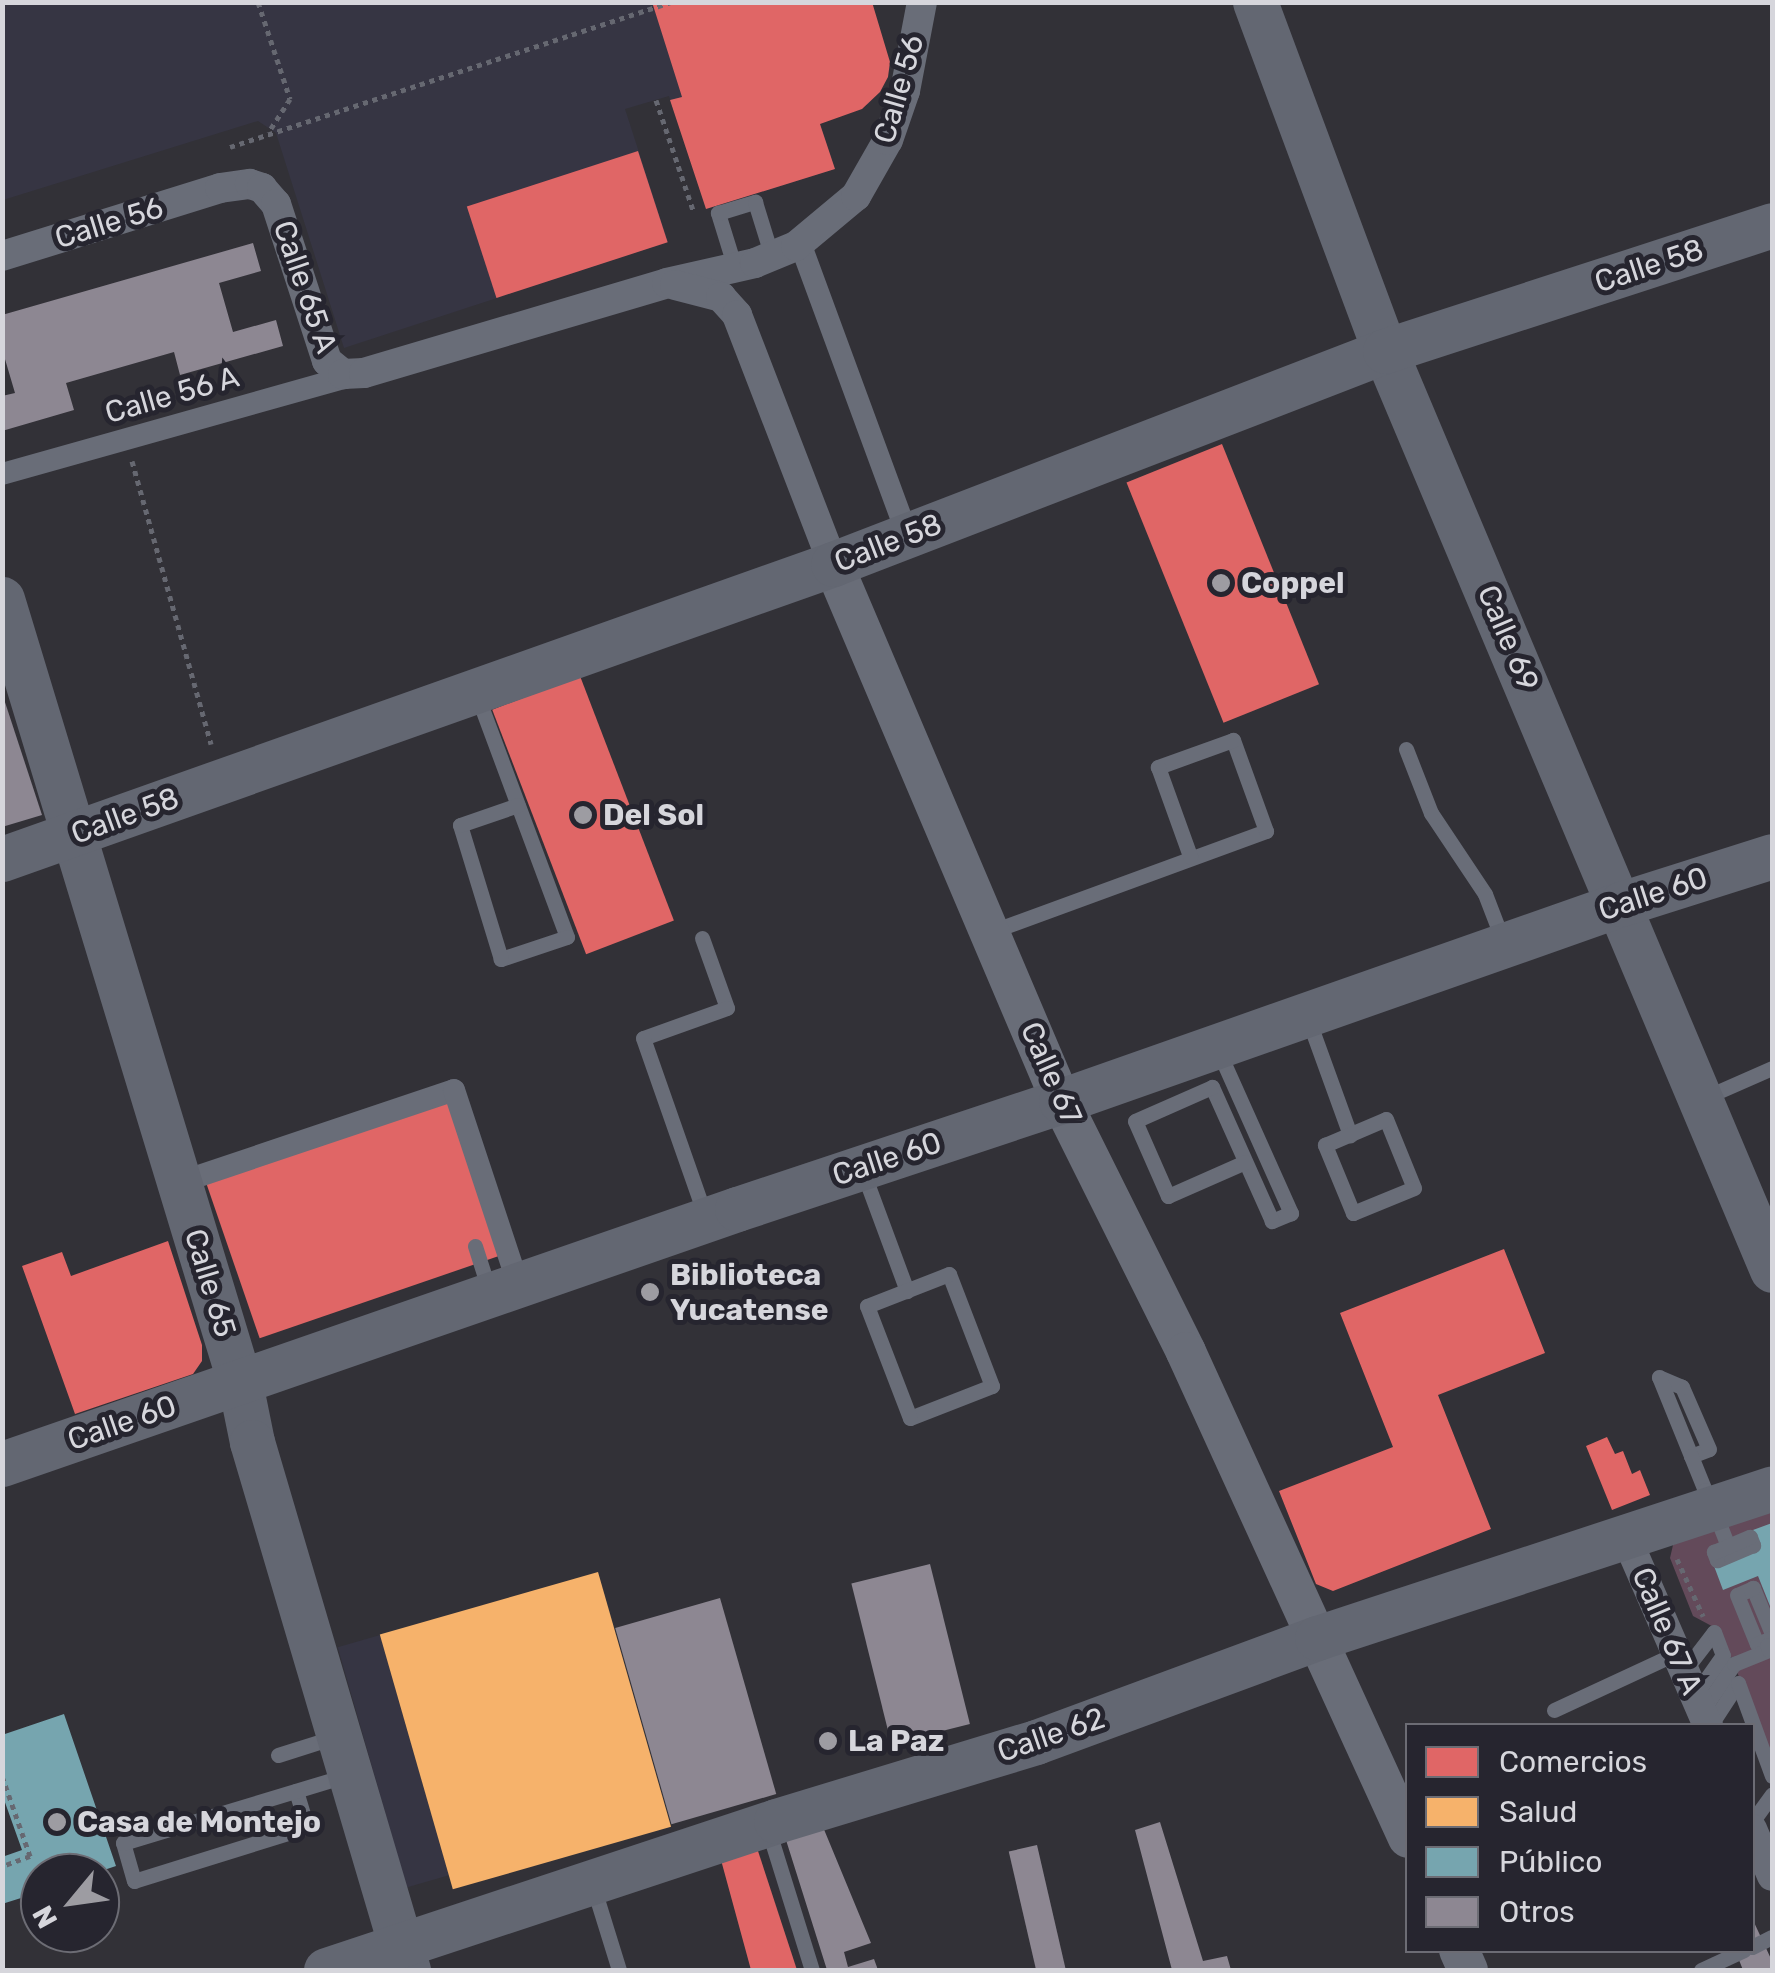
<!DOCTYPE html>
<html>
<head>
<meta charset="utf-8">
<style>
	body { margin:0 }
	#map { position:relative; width:1775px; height:1973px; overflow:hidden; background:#323137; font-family:Rubik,sans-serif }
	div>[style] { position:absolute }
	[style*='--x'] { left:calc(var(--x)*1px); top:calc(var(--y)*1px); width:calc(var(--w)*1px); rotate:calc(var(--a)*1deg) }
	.built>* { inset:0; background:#363543; transform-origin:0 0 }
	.green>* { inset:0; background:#634a5a }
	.shops>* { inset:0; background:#e06666; transform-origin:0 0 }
	.health>* { inset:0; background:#f6b26b; transform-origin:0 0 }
	.public>* { inset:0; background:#76a5af }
	.building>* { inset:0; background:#8d8792; transform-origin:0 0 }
	.path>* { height:5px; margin-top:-2.5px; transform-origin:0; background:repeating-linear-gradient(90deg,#666871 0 5px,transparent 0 10px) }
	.service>* { height:15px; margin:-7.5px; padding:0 7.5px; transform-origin:7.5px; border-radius:7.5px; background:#696d78 }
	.pedestrian>* { height:22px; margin:-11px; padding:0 11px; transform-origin:11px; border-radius:11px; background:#696d78 }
	.minor>* { height:30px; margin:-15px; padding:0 15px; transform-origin:15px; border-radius:15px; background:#696d78 }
	.tertiary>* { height:40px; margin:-20px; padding:0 20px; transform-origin:20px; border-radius:20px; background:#696d78 }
	.secondary>* { height:45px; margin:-22.5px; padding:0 22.5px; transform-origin:22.5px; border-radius:22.5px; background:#636772 }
	.dots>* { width:28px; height:28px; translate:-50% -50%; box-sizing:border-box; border:5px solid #26252f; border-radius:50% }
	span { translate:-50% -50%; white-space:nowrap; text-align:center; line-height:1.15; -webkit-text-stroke:10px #26252f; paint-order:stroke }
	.street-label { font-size:30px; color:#d6d6dc }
	.poi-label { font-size:30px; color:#d6d6dc; font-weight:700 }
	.left { translate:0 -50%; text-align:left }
	.frame { position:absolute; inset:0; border:5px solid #d6d6dc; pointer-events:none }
	.legend { position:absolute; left:1405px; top:1723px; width:350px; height:230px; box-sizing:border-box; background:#26252f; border:2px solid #6c6c74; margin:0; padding:12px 18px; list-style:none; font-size:30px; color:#d6d6dc }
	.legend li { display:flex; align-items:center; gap:20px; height:50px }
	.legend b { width:50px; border:2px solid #6c6c74 }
	.north { position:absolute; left:20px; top:1853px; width:100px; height:100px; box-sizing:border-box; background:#26252f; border:2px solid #6c6c74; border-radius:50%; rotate:241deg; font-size:28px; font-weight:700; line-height:40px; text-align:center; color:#d6d6dc }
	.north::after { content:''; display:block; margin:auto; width:35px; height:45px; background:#9d9ca2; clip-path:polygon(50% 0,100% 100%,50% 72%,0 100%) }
</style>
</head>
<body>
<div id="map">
	<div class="built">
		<div style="clip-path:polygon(3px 3px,872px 3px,890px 69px,869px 104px,820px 124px,835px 169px,706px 209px,669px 96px,625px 109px,668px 242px,344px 348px,276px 133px,258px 121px,3px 200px)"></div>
		<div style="left:380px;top:1635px;width:250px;height:44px;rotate:74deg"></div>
	</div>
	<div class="green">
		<div style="clip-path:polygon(1772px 1505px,1772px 1761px,1721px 1631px,1693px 1616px,1670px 1558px,1673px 1545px)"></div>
	</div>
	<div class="shops">
		<div style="clip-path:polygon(652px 2px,872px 2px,890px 62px,888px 77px,880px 92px,862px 109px,820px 124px,835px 169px,706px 209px,670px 100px,682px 97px)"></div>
		<div style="left:638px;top:151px;width:96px;height:180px;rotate:72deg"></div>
		<div style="left:1222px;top:444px;width:259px;height:103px;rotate:68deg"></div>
		<div style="left:580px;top:676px;width:262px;height:94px;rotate:69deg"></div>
		<div style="left:448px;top:1099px;width:165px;height:256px;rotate:71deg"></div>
		<div style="clip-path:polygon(168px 1241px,202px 1345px,202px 1361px,193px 1374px,75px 1414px,22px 1266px,62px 1252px,71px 1276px)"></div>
		<div style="clip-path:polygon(1504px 1249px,1545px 1353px,1438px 1395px,1491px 1529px,1333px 1591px,1316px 1584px,1279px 1491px,1393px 1447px,1340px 1313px)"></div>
		<div style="clip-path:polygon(1607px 1437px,1615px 1454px,1623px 1451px,1632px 1474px,1640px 1470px,1650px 1495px,1612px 1510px,1586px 1446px)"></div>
		<div style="clip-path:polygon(757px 1848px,797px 1970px,751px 1970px,721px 1860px)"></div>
	</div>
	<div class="health">
		<div style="left:598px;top:1572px;width:265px;height:227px;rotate:74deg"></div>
	</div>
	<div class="public">
		<div style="clip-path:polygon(1772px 1523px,1772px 1611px,1758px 1576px,1723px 1590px,1714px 1566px,1760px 1547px,1753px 1530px)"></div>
		<div style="clip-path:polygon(64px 1714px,116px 1866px,95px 1873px,40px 1873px,40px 1892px,2px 1904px,2px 1857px,22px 1850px,2px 1794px,2px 1735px)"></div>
	</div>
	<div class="building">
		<div style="clip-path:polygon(253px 243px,261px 271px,219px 283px,233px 332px,276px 320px,283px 346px,180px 375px,174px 352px,66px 383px,74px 410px,2px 431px,2px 396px,15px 393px,2px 349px,2px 315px)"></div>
		<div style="clip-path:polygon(2px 693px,42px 815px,2px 827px)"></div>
		<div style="left:930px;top:1564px;width:165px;height:81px;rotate:76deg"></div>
		<div style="left:720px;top:1598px;width:204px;height:109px;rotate:74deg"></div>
		<div style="clip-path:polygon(1160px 1822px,1203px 1961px,1227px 1956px,1231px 1970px,1172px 1970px,1135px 1830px)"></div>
		<div style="clip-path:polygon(823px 1827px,871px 1943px,844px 1952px,848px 1967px,874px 1959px,878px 1970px,827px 1970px,786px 1840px)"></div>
		<div style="left:1037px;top:1845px;width:128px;height:29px;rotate:77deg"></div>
		<div style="clip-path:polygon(1752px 1918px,1772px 1961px,1772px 1970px,1743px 1970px,1735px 1950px,1752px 1950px)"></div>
	</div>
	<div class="path">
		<div style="--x:258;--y:2;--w:102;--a:71.7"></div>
		<div style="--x:290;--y:99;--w:40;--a:122.9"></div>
		<div style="--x:656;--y:100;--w:119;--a:71.4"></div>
		<div style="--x:230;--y:147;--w:463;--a:-18.2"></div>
		<div style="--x:132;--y:461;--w:294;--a:74.4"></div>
		<div style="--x:1677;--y:1559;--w:63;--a:65.5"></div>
		<div style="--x:2;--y:1776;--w:85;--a:70.7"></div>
		<div style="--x:30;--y:1856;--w:30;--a:160"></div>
	</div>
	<div class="service">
		<div style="--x:735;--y:268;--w:58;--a:-107.2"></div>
		<div style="--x:718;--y:213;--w:39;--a:-17"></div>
		<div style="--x:755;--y:202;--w:58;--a:72.8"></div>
		<div style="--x:477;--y:695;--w:258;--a:69.6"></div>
		<div style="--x:567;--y:937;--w:70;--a:161.6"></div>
		<div style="--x:501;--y:959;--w:140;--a:-107"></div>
		<div style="--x:460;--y:825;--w:61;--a:-19"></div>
		<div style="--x:1406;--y:749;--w:69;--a:68.7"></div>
		<div style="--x:1431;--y:813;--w:97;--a:56.3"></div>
		<div style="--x:1485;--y:894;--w:50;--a:69"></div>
		<div style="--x:990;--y:932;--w:294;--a:-20.1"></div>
		<div style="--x:1266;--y:831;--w:97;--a:-109.9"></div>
		<div style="--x:1233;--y:740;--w:80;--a:160.2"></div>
		<div style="--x:1158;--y:767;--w:95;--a:70.2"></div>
		<div style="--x:702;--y:938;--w:74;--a:70.3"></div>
		<div style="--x:727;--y:1008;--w:89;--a:160.3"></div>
		<div style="--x:643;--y:1038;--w:188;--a:70.7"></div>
		<div style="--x:1307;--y:1016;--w:127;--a:70.1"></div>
		<div style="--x:1218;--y:1050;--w:179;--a:65.9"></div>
		<div style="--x:1291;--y:1213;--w:21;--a:157"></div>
		<div style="--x:1272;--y:1221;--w:147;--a:-114.1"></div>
		<div style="--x:1212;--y:1087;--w:84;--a:156.2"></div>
		<div style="--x:1135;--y:1121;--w:82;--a:66.3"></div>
		<div style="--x:1168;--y:1196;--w:84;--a:-23.8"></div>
		<div style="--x:1706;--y:1097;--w:72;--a:-23.7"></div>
		<div style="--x:1386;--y:1119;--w:74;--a:67.9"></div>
		<div style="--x:1414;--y:1188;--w:66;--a:157.7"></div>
		<div style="--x:1353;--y:1213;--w:74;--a:-112.4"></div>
		<div style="--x:1325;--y:1145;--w:66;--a:-23.1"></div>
		<div style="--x:863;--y:1172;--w:127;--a:69.7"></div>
		<div style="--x:475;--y:1246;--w:46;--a:72.3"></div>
		<div style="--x:949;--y:1274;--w:120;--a:69"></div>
		<div style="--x:992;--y:1386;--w:88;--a:158.7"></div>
		<div style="--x:910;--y:1418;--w:120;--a:-111"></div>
		<div style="--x:867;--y:1306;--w:88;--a:-21.3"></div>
		<div style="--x:1691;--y:1456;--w:19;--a:-21"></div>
		<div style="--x:1709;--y:1449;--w:68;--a:-113.5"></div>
		<div style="--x:1682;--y:1387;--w:25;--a:-157"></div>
		<div style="--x:1659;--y:1377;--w:85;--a:67.9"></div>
		<div style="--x:1691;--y:1456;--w:37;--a:68"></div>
		<div style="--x:1705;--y:1490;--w:20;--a:66"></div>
		<div style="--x:1713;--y:1508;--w:41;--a:68.5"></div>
		<div style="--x:1750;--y:1537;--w:9;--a:69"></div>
		<div style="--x:1753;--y:1545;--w:39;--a:157"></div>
		<div style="--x:1717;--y:1560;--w:9;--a:-111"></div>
		<div style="--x:1714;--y:1552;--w:39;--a:-23"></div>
		<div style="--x:1772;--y:1634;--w:50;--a:-112.4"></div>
		<div style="--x:1753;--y:1588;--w:17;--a:156"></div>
		<div style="--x:1737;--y:1595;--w:53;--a:67.8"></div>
		<div style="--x:1757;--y:1644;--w:16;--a:-22"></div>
		<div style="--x:1684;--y:1671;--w:49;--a:-52.4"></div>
		<div style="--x:1714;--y:1632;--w:25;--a:69"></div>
		<div style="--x:1723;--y:1655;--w:49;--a:125"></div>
		<div style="--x:1554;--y:1710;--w:136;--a:-24.9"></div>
		<div style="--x:1702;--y:1711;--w:57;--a:-55.8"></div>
		<div style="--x:1734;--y:1664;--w:38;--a:-22"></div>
		<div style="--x:1769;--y:1650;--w:5;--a:-112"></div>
		<div style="--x:1710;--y:1726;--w:51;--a:-56.9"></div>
		<div style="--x:1738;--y:1683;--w:99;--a:69.9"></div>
		<div style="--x:278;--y:1755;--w:60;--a:-17.5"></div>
		<div style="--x:296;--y:1791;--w:38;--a:73"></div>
		<div style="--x:307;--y:1827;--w:181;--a:162.7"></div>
		<div style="--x:134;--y:1881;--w:40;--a:-106"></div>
		<div style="--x:123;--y:1843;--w:221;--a:-16.8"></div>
		<div style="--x:335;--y:1779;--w:10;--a:-17"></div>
		<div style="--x:1752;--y:1822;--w:34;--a:-54"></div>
		<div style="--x:768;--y:1829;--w:148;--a:72.7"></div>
		<div style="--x:593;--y:1886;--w:88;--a:72.8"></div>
		<div style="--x:1752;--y:1947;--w:22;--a:-27"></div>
		<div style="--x:1701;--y:1970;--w:47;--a:-24.9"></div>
	</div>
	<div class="pedestrian">
		<div style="--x:800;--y:243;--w:312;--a:69.8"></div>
		<div style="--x:2;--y:474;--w:370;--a:-15.7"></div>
		<div style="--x:196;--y:1177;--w:272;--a:-18.6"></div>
		<div style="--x:454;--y:1090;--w:184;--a:71.7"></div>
	</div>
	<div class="minor">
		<div style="--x:2;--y:256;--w:228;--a:-17.3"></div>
		<div style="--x:220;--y:188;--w:30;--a:-8"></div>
		<div style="--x:250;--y:184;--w:13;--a:18"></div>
		<div style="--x:262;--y:188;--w:21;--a:49"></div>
		<div style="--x:276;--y:204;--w:165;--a:72"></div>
		<div style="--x:327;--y:361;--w:21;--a:39"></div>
		<div style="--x:343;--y:374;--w:21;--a:-3"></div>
		<div style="--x:364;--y:373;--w:316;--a:-16.5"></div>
		<div style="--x:667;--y:283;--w:90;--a:-12.8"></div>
		<div style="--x:755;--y:263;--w:44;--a:-22.5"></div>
		<div style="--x:796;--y:246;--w:78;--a:-39.8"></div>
		<div style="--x:856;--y:196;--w:64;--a:-60.3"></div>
		<div style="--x:888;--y:140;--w:52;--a:-70.9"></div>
		<div style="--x:905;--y:91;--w:91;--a:-79.2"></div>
		<div style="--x:675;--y:285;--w:48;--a:14.6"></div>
		<div style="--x:721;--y:297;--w:24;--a:48"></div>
		<div style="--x:737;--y:315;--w:267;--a:68.9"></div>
		<div style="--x:1626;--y:1537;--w:206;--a:66.5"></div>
		<div style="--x:1752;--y:1829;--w:51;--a:66.9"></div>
	</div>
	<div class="tertiary">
		<div style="--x:833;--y:564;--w:583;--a:66.99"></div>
		<div style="--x:1061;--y:1101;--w:280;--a:63.5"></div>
		<div style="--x:1186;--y:1352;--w:534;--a:65.45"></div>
		<div style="--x:1459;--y:1950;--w:22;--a:66"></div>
	</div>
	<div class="secondary">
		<div style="--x:1255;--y:2;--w:372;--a:69.6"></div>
		<div style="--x:1385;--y:351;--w:997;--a:67.16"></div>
		<div style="--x:2;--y:599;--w:819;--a:73.11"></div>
		<div style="--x:240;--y:1383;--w:60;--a:78.5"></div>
		<div style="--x:252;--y:1442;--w:551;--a:73.54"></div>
		<div style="--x:2;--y:859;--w:882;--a:-19.54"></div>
		<div style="--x:833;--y:564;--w:592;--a:-21.1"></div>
		<div style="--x:1385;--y:351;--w:407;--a:-18"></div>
		<div style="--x:2;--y:1464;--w:778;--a:-19.13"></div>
		<div style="--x:737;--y:1209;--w:342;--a:-18.4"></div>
		<div style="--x:1061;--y:1101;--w:594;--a:-19.38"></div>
		<div style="--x:1621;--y:904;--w:158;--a:-17.6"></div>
		<div style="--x:326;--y:1970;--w:474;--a:-18.3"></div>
		<div style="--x:776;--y:1821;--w:272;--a:-16.9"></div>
		<div style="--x:1036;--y:1742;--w:300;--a:-20.3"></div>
		<div style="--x:1317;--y:1638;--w:479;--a:-18.2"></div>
	</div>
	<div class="dots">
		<div style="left:1221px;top:583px;background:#9d9ca2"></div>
		<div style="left:583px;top:815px;background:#9d9ca2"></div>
		<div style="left:650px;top:1292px;background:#9d9ca2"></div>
		<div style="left:828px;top:1741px;background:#9d9ca2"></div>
		<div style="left:57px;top:1822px;background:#9d9ca2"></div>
	</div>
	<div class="street-label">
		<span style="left:899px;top:89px;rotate:-74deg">Calle 56</span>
		<span style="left:109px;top:223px;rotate:-17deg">Calle 56</span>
		<span style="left:1649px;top:266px;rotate:-18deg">Calle 58</span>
		<span style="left:305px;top:287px;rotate:71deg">Calle 65 A</span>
		<span style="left:172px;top:395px;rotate:-16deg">Calle 56 A</span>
		<span style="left:888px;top:543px;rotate:-21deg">Calle 58</span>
		<span style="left:1508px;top:638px;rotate:67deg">Calle 69</span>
		<span style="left:125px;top:816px;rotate:-20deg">Calle 58</span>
		<span style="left:1653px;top:894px;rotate:-18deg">Calle 60</span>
		<span style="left:1051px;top:1073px;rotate:66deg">Calle 67</span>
		<span style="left:887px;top:1159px;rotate:-18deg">Calle 60</span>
		<span style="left:210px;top:1283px;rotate:73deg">Calle 65</span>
		<span style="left:122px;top:1423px;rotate:-19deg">Calle 60</span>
		<span style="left:1667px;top:1631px;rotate:67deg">Calle 67 A</span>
		<span style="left:1051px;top:1735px;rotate:-19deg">Calle 62</span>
	</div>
	<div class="poi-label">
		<span class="left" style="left:1241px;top:583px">Coppel</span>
		<span class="left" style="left:603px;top:815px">Del Sol</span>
		<span class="left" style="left:670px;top:1292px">Biblioteca<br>Yucatense</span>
		<span class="left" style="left:848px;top:1741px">La Paz</span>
		<span class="left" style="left:77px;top:1822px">Casa de Montejo</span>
	</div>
	<div class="frame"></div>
	<ul class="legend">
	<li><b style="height:28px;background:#e06666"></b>Comercios</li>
	<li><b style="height:28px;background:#f6b26b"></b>Salud</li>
	<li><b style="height:28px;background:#76a5af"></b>Público</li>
	<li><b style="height:28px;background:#8d8792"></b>Otros</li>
	</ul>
	<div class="north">N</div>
</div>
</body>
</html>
